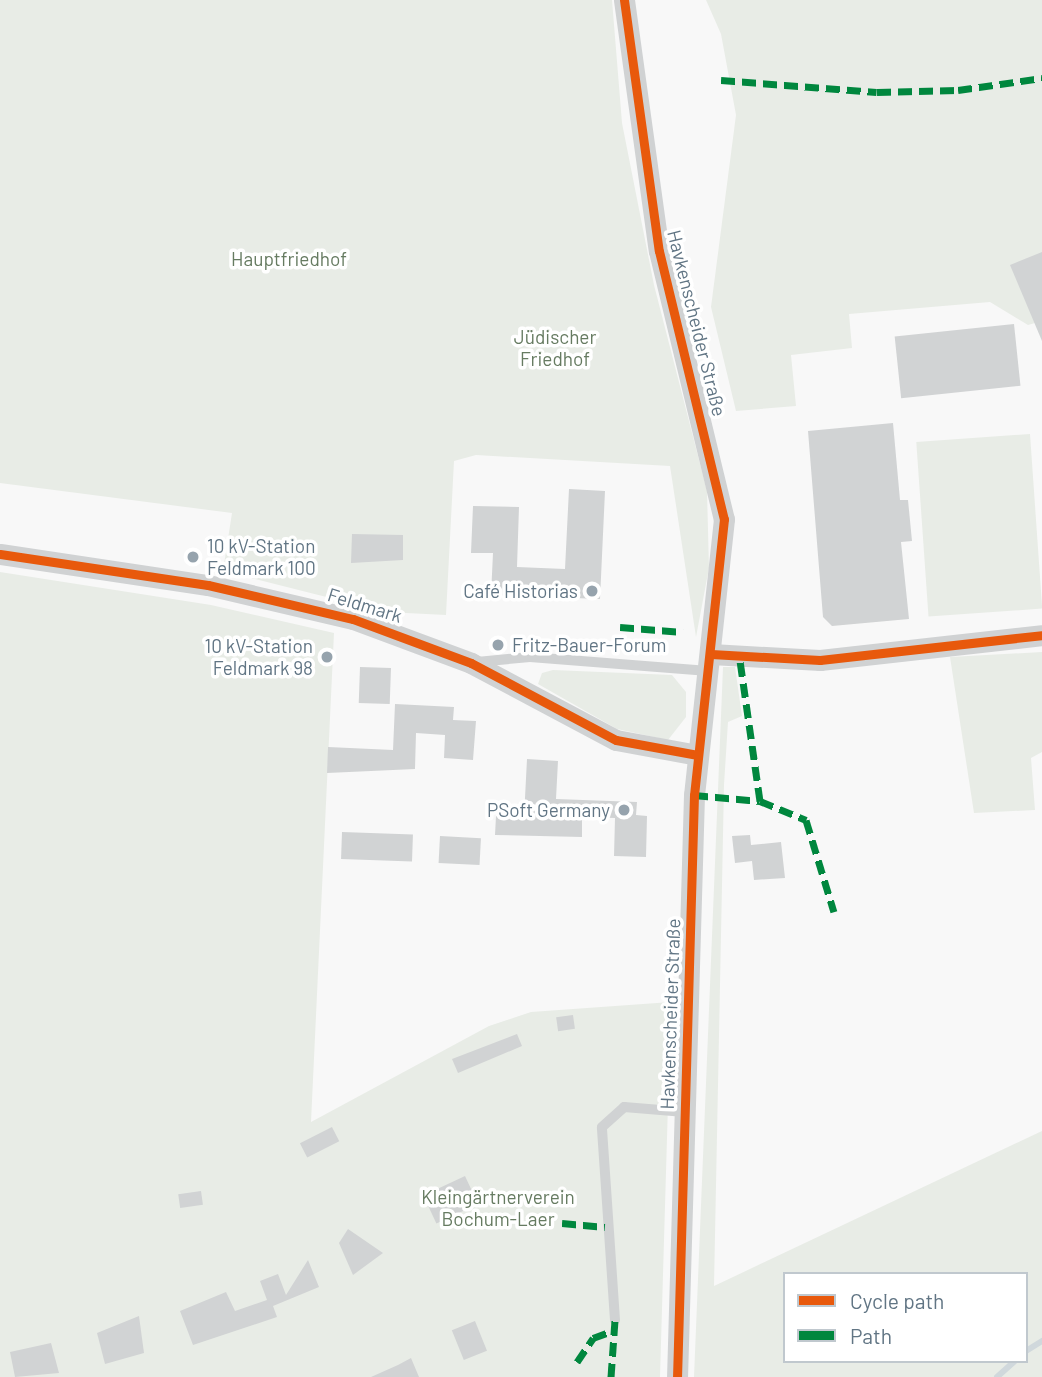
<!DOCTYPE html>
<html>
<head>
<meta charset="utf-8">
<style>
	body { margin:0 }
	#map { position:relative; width:1042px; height:1377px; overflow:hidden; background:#f8f8f8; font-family:Barlow,sans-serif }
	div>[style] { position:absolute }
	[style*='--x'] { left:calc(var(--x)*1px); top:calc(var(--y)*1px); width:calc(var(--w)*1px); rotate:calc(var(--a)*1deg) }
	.green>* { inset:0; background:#e8ece6; transform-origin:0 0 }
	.stream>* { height:6px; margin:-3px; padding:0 3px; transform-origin:3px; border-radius:3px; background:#d0d8dc }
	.building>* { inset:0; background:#d1d3d4; transform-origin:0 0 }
	.service>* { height:10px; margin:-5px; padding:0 5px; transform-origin:5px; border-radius:5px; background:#d0d2d3 }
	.minor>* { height:21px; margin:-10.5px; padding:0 10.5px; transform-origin:10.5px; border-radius:10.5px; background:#d0d2d3 }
	.quiet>* { height:7px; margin-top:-3.5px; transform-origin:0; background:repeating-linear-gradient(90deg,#00873e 0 14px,transparent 0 21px) }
	.cycleway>* { height:9px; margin:-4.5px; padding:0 4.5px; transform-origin:4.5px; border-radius:4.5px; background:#e8590c }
	.dots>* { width:19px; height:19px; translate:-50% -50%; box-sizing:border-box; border:4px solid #fff; border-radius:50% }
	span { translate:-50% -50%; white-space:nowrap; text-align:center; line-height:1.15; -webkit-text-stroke:7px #fff; paint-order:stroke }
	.park-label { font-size:19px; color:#667b61 }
	.street-label { font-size:19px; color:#617584 }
	.poi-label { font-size:19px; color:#617584 }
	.left { translate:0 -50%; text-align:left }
	.right { translate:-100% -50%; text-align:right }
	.legend { position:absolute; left:783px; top:1272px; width:245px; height:91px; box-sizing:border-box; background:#fff; border:2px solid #c0c8ce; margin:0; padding:9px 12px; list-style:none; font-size:21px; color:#617584 }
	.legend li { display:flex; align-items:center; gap:14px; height:35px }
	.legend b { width:35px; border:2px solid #c0c8ce }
</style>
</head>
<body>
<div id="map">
	<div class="green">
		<div style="clip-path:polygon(0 0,612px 0,622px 123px,654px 285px,707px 491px,709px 568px,696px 637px,670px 466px,476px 455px,454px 461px,446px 615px,386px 612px,223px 571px,232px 513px,0 483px)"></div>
		<div style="clip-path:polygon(706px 0,1042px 0,1042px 321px,1028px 325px,990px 302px,849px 314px,852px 348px,791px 355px,796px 406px,736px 411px,711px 307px,736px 115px,721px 34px)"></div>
		<div style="left:1030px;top:434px;width:175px;height:114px;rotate:86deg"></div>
		<div style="clip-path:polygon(0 572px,211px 605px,334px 633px,311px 1122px,489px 1026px,531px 1012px,671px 1002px,660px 1377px,0 1377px)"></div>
		<div style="clip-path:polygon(1042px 652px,1042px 752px,1031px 758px,1035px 810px,974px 813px,950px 657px)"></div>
		<div style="clip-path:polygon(evenodd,723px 667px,735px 667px,742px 716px,728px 722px,724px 785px,714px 1286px,1042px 1131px,1042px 1377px,694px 1377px,723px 667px,785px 1274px,1026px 1274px,1026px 1361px,785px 1361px,785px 1274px)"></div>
		<div style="clip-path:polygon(553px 670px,672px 675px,686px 692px,686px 717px,668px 740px,617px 729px,538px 684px,542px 673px)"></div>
	</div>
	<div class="stream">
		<div style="--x:1026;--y:1351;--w:19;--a:-32"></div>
		<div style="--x:997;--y:1377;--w:24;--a:-42"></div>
	</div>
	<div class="building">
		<div style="clip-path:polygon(1042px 252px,1042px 341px,1010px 265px)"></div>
		<div style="left:1014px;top:324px;width:62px;height:120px;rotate:84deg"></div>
		<div style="clip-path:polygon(893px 423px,900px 500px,908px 500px,912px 541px,901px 542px,909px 619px,832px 626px,823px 617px,808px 431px)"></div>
		<div style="clip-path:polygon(569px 489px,605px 491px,600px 599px,491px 595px,493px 553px,471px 553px,473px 506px,519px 507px,517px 567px,565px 569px)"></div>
		<div style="clip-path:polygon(352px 534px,403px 535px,403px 560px,351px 563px)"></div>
		<div style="left:360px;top:667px;width:31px;height:36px;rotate:2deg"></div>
		<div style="clip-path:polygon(395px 704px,454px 707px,453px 720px,476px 721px,473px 760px,444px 758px,445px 735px,416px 733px,415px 769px,327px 773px,328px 747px,393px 750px)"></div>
		<div style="clip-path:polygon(527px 759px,558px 761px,556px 799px,637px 802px,636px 815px,647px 816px,646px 857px,614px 856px,615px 818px,582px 817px,582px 837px,495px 835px,496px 816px,524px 817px)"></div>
		<div style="left:342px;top:832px;width:71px;height:27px;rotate:2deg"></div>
		<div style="clip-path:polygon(750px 835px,751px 845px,781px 842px,785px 878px,754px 880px,752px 861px,735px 863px,732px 836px)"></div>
		<div style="left:440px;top:836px;width:41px;height:27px;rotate:3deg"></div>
		<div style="left:573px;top:1015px;width:14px;height:17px;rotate:82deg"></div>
		<div style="clip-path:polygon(517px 1034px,522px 1046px,458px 1073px,452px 1059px)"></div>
		<div style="left:332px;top:1127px;width:16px;height:36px;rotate:63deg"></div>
		<div style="left:465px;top:1176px;width:31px;height:46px;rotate:65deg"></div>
		<div style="left:201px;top:1191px;width:14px;height:23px;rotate:82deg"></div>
		<div style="clip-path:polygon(348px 1229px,383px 1253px,353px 1275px,339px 1243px)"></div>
		<div style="clip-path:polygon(308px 1260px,319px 1287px,273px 1306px,277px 1317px,193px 1345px,180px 1311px,226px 1292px,235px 1311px,267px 1300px,260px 1281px,278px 1274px,286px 1295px)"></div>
		<div style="clip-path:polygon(139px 1316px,144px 1353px,105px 1364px,97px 1333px)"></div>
		<div style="left:475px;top:1321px;width:32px;height:25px;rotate:68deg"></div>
		<div style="clip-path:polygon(51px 1343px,59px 1373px,15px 1377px,10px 1352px)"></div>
		<div style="clip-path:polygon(411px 1358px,419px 1377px,371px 1377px,398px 1365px)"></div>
	</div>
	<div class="service">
		<div style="--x:477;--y:662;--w:53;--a:-5.4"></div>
		<div style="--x:530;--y:657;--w:179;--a:4.5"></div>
		<div style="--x:615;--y:1320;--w:193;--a:-93.9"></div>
		<div style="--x:602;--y:1127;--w:30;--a:-42"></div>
		<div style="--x:624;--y:1107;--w:61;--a:4.7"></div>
	</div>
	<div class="minor">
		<div style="--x:624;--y:0;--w:253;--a:82.1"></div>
		<div style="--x:659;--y:251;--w:276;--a:76.4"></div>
		<div style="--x:724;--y:519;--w:278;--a:96.2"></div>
		<div style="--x:694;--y:795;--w:582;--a:91.67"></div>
		<div style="--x:0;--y:554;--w:210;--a:8.5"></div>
		<div style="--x:208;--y:585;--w:149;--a:13.2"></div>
		<div style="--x:353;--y:619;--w:126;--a:20.4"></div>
		<div style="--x:471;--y:663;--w:164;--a:28"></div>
		<div style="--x:616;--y:740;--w:83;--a:10.4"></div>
		<div style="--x:711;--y:654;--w:109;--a:3.2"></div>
		<div style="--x:820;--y:660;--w:223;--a:-6.4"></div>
	</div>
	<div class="quiet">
		<div style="--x:721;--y:80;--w:156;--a:4.4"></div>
		<div style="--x:877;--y:92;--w:81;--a:-1.4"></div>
		<div style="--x:958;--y:90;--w:85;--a:-8.1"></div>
		<div style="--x:620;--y:627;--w:63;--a:4.5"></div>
		<div style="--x:694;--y:795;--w:66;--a:5.2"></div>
		<div style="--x:760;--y:801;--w:148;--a:-98.1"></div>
		<div style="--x:760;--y:801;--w:50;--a:22.4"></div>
		<div style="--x:806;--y:820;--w:96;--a:73.1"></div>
		<div style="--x:562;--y:1223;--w:43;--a:5.3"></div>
		<div style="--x:577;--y:1362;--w:29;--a:-56"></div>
		<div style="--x:593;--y:1338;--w:23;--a:-20"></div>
		<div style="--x:611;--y:1377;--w:57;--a:-86"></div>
	</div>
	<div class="cycleway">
		<div style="--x:624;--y:0;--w:253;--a:82.1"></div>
		<div style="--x:659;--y:251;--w:276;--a:76.4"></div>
		<div style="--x:724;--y:519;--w:278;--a:96.2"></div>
		<div style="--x:694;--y:795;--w:582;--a:91.67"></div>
		<div style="--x:0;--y:554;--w:210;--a:8.5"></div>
		<div style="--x:208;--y:585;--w:149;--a:13.2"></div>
		<div style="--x:353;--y:619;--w:126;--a:20.4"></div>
		<div style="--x:471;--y:663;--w:164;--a:28"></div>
		<div style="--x:616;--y:740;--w:83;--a:10.4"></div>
		<div style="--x:711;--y:654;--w:109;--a:3.2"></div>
		<div style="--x:820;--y:660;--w:223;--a:-6.4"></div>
	</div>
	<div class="dots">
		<div style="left:193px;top:557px;background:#96a3ad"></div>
		<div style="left:592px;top:591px;background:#96a3ad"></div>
		<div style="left:498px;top:645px;background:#96a3ad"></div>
		<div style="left:327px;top:657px;background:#96a3ad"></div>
		<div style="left:624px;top:810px;background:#96a3ad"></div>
	</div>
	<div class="park-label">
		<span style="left:289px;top:259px">Hauptfriedhof</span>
		<span style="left:555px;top:348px">Jüdischer<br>Friedhof</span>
		<span style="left:498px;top:1208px">Kleingärtnerverein<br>Bochum-Laer</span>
	</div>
	<div class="street-label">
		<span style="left:697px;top:323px;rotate:76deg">Havkenscheider Straße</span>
		<span style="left:365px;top:605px;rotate:17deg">Feldmark</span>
		<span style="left:670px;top:1014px;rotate:-88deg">Havkenscheider Straße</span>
	</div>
	<div class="poi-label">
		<span class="left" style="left:207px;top:557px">10 kV-Station<br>Feldmark 100</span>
		<span class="right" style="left:578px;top:591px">Café Historias</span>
		<span class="left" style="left:512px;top:645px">Fritz-Bauer-Forum</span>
		<span class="right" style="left:313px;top:657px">10 kV-Station<br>Feldmark 98</span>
		<span class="right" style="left:610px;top:810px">PSoft Germany</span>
	</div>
	<ul class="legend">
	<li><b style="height:9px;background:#e8590c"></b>Cycle path</li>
	<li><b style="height:9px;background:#00873e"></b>Path</li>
	</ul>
</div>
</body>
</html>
